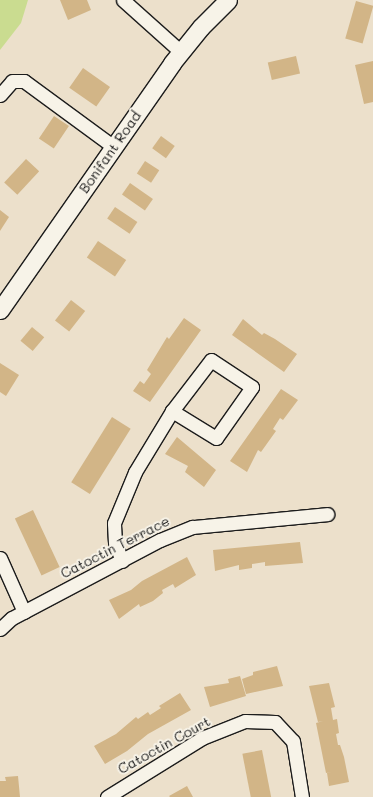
<!DOCTYPE html>
<html>
<head>
<meta charset="utf-8">
<style>
	body { margin:0 }
	#map { position:relative; width:373px; height:797px; overflow:hidden; background:#ece0cb; font-family:Mali,sans-serif }
	div>[style] { position:absolute }
	[style*='--x'] { left:calc(var(--x)*1px); top:calc(var(--y)*1px); width:calc(var(--w)*1px); rotate:calc(var(--a)*1deg) }
	.green>* { inset:0; background:#cadc90 }
	.building>* { inset:0; background:#d2b587; transform-origin:0 0 }
	.roads { filter:drop-shadow(1px 0 #1c1c1c) drop-shadow(-1px 0 #1c1c1c) drop-shadow(0 1px #1c1c1c) drop-shadow(0 -1px #1c1c1c) }
	.minor>* { height:13px; margin:-6.5px; padding:0 6.5px; transform-origin:6.5px; border-radius:6.5px; background:#f7f3e8 }
	.major>* { height:17px; margin:-8.5px; padding:0 8.5px; transform-origin:8.5px; border-radius:8.5px; background:#f7f3e8 }
	span { translate:-50% -50%; white-space:nowrap; text-align:center; line-height:1.15; -webkit-text-stroke:4px #f7f3e8; paint-order:stroke }
	.street-label { font-size:14px; color:#1c1c1c }
</style>
</head>
<body>
<div id="map">
	<div class="green">
		<div style="clip-path:polygon(0 0,28px 0,21px 23px,0 50px)"></div>
	</div>
	<div class="building">
		<div style="clip-path:polygon(60px 0,87px 0,91px 10px,68px 20px)"></div>
		<div style="left:356px;top:1px;width:18px;height:39px;rotate:16deg"></div>
		<div style="left:296px;top:56px;width:18px;height:29px;rotate:77deg"></div>
		<div style="clip-path:polygon(373px 61px,373px 102px,364px 104px,355px 65px)"></div>
		<div style="left:83px;top:68px;width:33px;height:24px;rotate:35deg"></div>
		<div style="left:54px;top:116px;width:18px;height:27px;rotate:34deg"></div>
		<div style="left:161px;top:136px;width:17px;height:15px;rotate:36deg"></div>
		<div style="left:26px;top:159px;width:18px;height:32px;rotate:43deg"></div>
		<div style="left:145px;top:161px;width:17px;height:15px;rotate:33deg"></div>
		<div style="left:130px;top:183px;width:28px;height:14px;rotate:35deg"></div>
		<div style="left:115px;top:207px;width:27px;height:14px;rotate:34deg"></div>
		<div style="clip-path:polygon(0 210px,9px 217px,0 231px)"></div>
		<div style="left:98px;top:241px;width:34px;height:20px;rotate:34deg"></div>
		<div style="left:71px;top:300px;width:18px;height:26px;rotate:38deg"></div>
		<div style="clip-path:polygon(184px 318px,201px 330px,150px 402px,133px 391px,140px 381px,144px 384px,151px 374px,147px 370px,167px 337px,169px 339px)"></div>
		<div style="clip-path:polygon(243px 319px,262px 335px,264px 333px,275px 339px,297px 354px,284px 372px,232px 335px)"></div>
		<div style="left:32px;top:327px;width:16px;height:18px;rotate:40deg"></div>
		<div style="clip-path:polygon(0 363px,19px 375px,6px 396px,0 392px)"></div>
		<div style="clip-path:polygon(281px 389px,298px 400px,283px 420px,280px 418px,273px 429px,276px 431px,261px 452px,258px 450px,247px 472px,230px 461px)"></div>
		<div style="left:112px;top:417px;width:22px;height:77px;rotate:32deg"></div>
		<div style="clip-path:polygon(177px 437px,216px 470px,204px 487px,185px 472px,188px 466px,165px 454px)"></div>
		<div style="left:33px;top:510px;width:63px;height:20px;rotate:65deg"></div>
		<div style="clip-path:polygon(300px 542px,303px 563px,265px 566px,265px 562px,252px 564px,252px 568px,239px 570px,239px 565px,215px 571px,213px 550px)"></div>
		<div style="clip-path:polygon(187px 557px,196px 575px,175px 588px,173px 584px,162px 590px,163px 593px,153px 601px,140px 607px,139px 604px,119px 619px,109px 600px,131px 590px,142px 581px)"></div>
		<div style="clip-path:polygon(277px 666px,283px 686px,246px 694px,242px 679px,253px 675px,253px 672px)"></div>
		<div style="clip-path:polygon(240px 676px,246px 696px,210px 707px,204px 687px,229px 683px,228px 679px)"></div>
		<div style="clip-path:polygon(329px 683px,335px 707px,331px 708px,333px 720px,337px 719px,339px 733px,336px 734px,338px 745px,340px 745px,344px 757px,349px 782px,329px 786px,327px 773px,331px 772px,326px 773px,316px 723px,323px 721px,318px 722px,309px 686px)"></div>
		<div style="clip-path:polygon(180px 693px,191px 710px,148px 734px,127px 751px,105px 764px,94px 746px,116px 734px,136px 717px,138px 719px,148px 712px,150px 715px,161px 708px,159px 706px)"></div>
		<div style="left:262px;top:750px;width:48px;height:20px;rotate:79deg"></div>
		<div style="clip-path:polygon(18px 776px,20px 797px,0 797px,0 781px,6px 781px,5px 777px)"></div>
		<div style="clip-path:polygon(187px 786px,193px 797px,170px 797px,169px 796px)"></div>
	</div>
	<div class="roads">
		<div class="minor">
			<div style="--x:123;--y:0;--w:78;--a:41.9"></div>
			<div style="--x:0;--y:95;--w:18;--a:-49"></div>
			<div style="--x:12;--y:81;--w:12;--a:0"></div>
			<div style="--x:24;--y:81;--w:112;--a:36.3"></div>
			<div style="--x:0;--y:558;--w:59;--a:66"></div>
			<div style="--x:122;--y:561;--w:19;--a:-111"></div>
			<div style="--x:115;--y:543;--w:20;--a:-93"></div>
			<div style="--x:114;--y:523;--w:55;--a:-67.6"></div>
			<div style="--x:135;--y:472;--w:71;--a:-58.8"></div>
			<div style="--x:172;--y:411;--w:64;--a:-52.6"></div>
			<div style="--x:211;--y:360;--w:49;--a:33.4"></div>
			<div style="--x:252;--y:387;--w:62;--a:125.2"></div>
			<div style="--x:216;--y:438;--w:52;--a:-148.5"></div>
			<div style="--x:0;--y:629;--w:16;--a:-43"></div>
			<div style="--x:12;--y:618;--w:167;--a:-27.8"></div>
			<div style="--x:160;--y:540;--w:35;--a:-22"></div>
			<div style="--x:193;--y:527;--w:135;--a:-5.5"></div>
			<div style="--x:107;--y:797;--w:112;--a:-31.8"></div>
			<div style="--x:202;--y:738;--w:46;--a:-21.6"></div>
			<div style="--x:245;--y:721;--w:30;--a:2"></div>
			<div style="--x:275;--y:722;--w:26;--a:47"></div>
			<div style="--x:293;--y:741;--w:57;--a:80.9"></div>
		</div>
		<div class="major">
			<div style="--x:0;--y:310;--w:301;--a:-55.1"></div>
			<div style="--x:172;--y:63;--w:46;--a:-51.1"></div>
			<div style="--x:201;--y:27;--w:38;--a:-45"></div>
		</div>
	</div>
	<div class="street-label">
		<span style="left:110px;top:152px;rotate:-55deg">Bonifant Road</span>
		<span style="left:115px;top:547px;rotate:-27deg">Catoctin Terrace</span>
		<span style="left:164px;top:745px;rotate:-29deg">Catoctin Court</span>
	</div>
</div>
</body>
</html>
